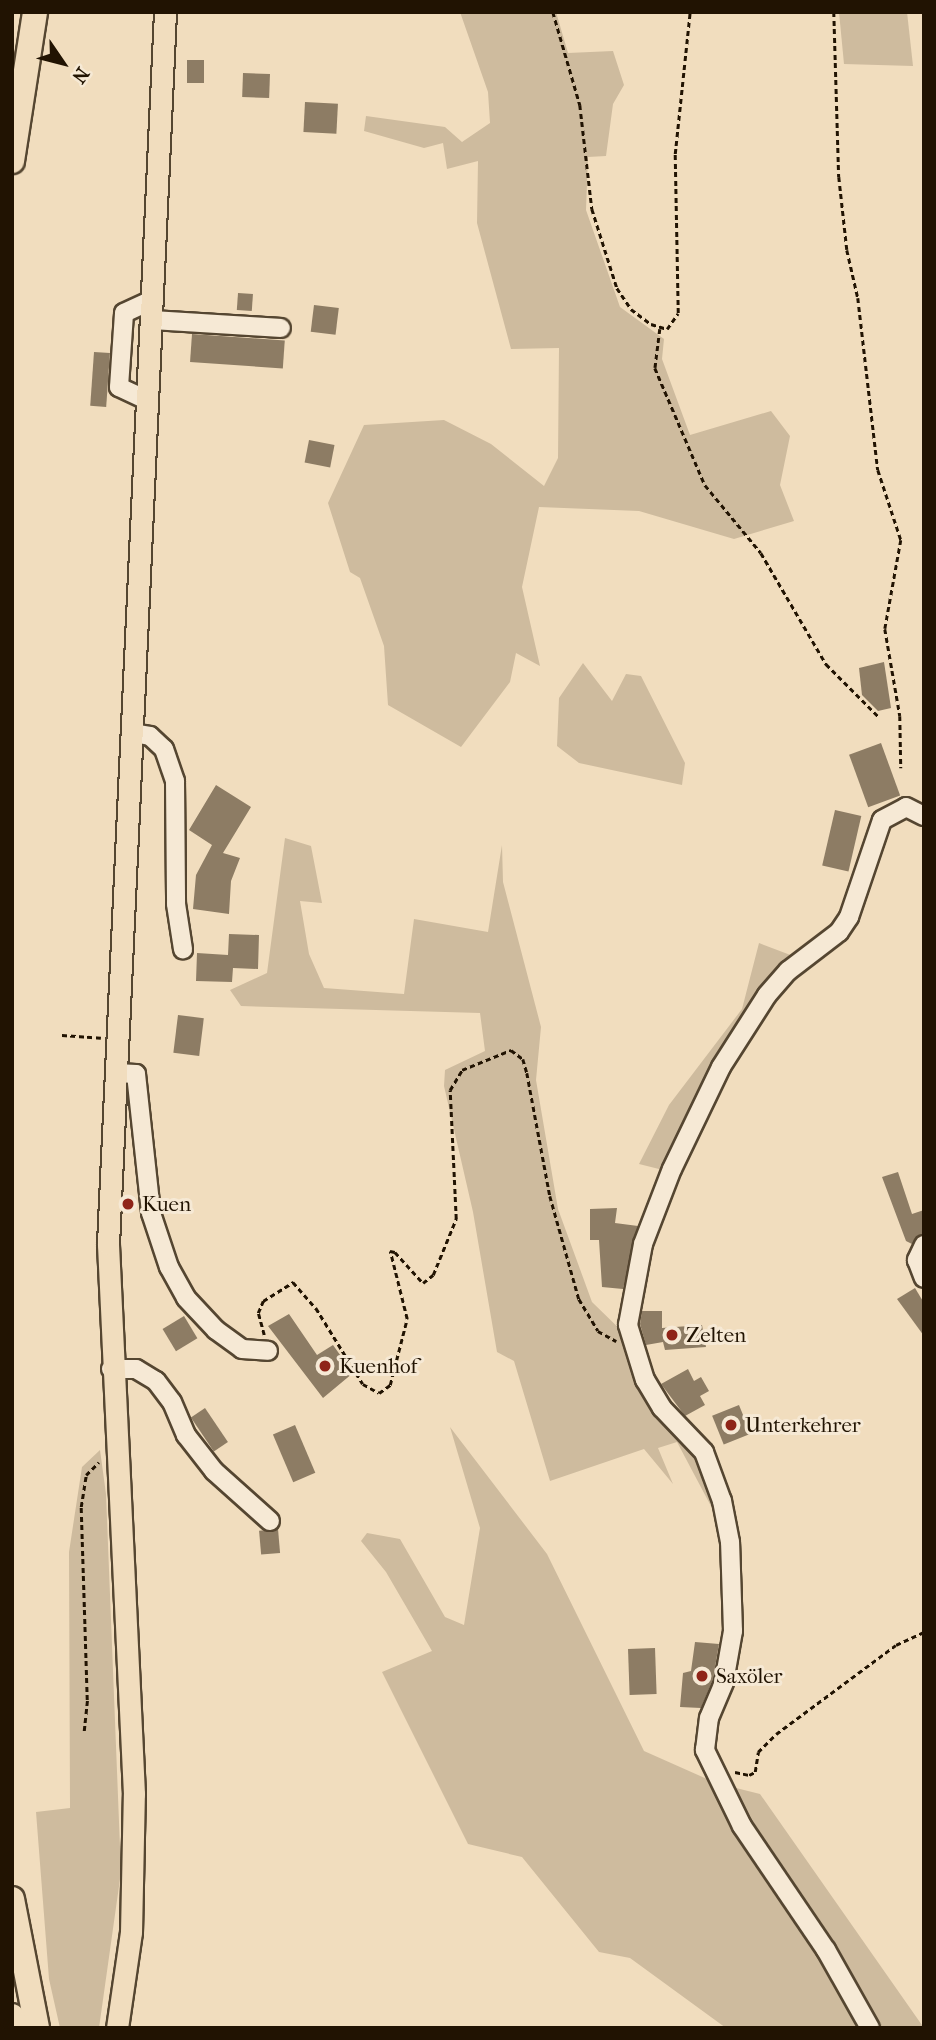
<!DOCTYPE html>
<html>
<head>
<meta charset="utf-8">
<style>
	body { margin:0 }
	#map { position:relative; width:936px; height:2040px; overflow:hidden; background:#f1ddbe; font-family:"IM FELL French Canon",serif }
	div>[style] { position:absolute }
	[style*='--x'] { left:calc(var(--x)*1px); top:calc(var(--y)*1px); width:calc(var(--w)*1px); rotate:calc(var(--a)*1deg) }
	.green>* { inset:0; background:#cebb9e }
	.building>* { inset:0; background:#8d7c64; transform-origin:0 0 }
	.path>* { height:2.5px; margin-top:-1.25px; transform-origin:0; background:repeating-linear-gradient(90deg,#211302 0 5px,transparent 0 8.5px) }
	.roads { filter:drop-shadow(2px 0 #554631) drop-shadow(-2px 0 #554631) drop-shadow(0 2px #554631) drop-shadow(0 -2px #554631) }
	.minor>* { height:18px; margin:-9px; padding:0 9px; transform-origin:9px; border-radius:9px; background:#f6e9d5 }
	.major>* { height:21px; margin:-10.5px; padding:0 10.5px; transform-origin:10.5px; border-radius:10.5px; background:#f1ddbe }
	.highway>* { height:24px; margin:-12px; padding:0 12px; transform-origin:12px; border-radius:12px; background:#f1ddbe }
	.dots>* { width:19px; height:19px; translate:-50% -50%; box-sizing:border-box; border:4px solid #f6e9d5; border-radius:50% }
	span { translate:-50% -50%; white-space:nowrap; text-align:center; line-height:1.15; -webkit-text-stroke:6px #f6e9d5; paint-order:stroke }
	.poi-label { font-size:21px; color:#211302 }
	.left { translate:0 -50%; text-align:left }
	.frame { position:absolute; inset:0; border:14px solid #211302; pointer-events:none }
	.north { position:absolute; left:28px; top:28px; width:70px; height:70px; -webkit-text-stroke:5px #f6e9d5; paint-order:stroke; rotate:125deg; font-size:19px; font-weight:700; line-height:28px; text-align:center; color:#211302 }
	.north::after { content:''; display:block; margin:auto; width:24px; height:32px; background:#211302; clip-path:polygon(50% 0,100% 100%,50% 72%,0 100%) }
</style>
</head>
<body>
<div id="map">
	<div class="green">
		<div style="clip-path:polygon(460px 12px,556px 12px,568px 53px,613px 51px,624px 85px,613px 104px,606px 156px,588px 157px,586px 210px,620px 307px,664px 339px,662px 359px,690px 435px,771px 411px,790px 436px,780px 485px,794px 521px,734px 539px,639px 511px,539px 507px,522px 587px,540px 666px,516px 653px,510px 682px,461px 747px,388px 705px,384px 646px,360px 578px,350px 572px,328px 503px,364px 425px,444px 420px,491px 444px,544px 486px,558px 458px,559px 348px,511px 349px,477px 223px,478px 161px,447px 169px,443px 143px,424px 148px,364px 131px,366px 116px,445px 127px,462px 142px,490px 123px,488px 92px)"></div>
		<div style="clip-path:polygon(839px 12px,907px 12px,913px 66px,844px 64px)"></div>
		<div style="clip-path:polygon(583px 663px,612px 701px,626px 674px,641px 676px,685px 763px,682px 785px,579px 763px,557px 746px,559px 698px)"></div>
		<div style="clip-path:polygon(285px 838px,311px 846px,322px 903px,300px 901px,309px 954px,324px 988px,404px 994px,414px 919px,488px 932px,502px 845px,503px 882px,541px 1027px,536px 1080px,558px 1209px,592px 1302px,630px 1339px,645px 1380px,704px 1452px,730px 1542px,677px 1442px,658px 1448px,673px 1484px,644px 1449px,550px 1481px,514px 1361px,497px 1352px,473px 1212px,444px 1086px,445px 1070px,485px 1051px,480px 1013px,241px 1006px,230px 990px,267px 973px)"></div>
		<div style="clip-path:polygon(759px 943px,801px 959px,729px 1060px,675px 1173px,639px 1164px,669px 1105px,742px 1009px)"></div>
		<div style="clip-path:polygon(450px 1427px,547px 1554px,644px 1751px,716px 1783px,760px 1794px,924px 2028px,726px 2028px,630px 1958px,599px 1952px,522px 1857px,468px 1844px,382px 1672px,432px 1651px,386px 1572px,361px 1541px,367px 1533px,400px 1539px,445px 1617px,464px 1625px,480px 1528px)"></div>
		<div style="clip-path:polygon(100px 1450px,106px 1494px,121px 1872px,99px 2028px,60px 2028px,49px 1979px,36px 1812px,70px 1808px,69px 1552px,82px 1467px)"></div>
	</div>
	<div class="building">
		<div style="left:187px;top:60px;width:17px;height:23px"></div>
		<div style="left:243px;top:73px;width:27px;height:24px;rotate:2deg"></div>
		<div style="left:305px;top:102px;width:33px;height:30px;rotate:3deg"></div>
		<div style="left:238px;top:293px;width:15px;height:17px;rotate:4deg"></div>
		<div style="left:314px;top:305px;width:25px;height:27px;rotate:7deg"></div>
		<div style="left:192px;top:334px;width:93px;height:28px;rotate:4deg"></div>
		<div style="left:94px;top:352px;width:16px;height:54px;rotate:4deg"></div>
		<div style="left:309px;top:440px;width:26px;height:23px;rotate:11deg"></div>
		<div style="clip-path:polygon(884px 662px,891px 708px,878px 711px,862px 695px,859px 668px)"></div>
		<div style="left:881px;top:743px;width:56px;height:34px;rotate:70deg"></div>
		<div style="clip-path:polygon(216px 785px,251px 807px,223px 853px,240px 858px,231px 881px,229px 914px,193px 909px,196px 875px,212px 845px,189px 830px)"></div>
		<div style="left:835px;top:810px;width:27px;height:57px;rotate:13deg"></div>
		<div style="clip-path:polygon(229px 934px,259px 935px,258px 969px,233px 968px,232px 982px,196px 981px,197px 953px,228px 955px)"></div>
		<div style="left:178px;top:1015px;width:26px;height:38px;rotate:7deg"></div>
		<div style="clip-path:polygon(898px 1172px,912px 1214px,924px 1210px,924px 1234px,912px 1244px,906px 1241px,882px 1177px)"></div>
		<div style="clip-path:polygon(617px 1208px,615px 1223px,638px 1226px,623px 1289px,602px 1287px,599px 1240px,590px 1240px,590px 1209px)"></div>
		<div style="clip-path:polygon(915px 1288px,924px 1303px,924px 1336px,897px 1299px)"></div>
		<div style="clip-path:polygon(642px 1311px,662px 1311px,662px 1328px,702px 1325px,706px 1347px,665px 1350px,663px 1342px,646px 1345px,640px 1324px)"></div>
		<div style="clip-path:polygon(289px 1314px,317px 1355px,333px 1345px,353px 1373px,323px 1398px,268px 1326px)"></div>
		<div style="left:184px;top:1316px;width:26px;height:25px;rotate:59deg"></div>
		<div style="clip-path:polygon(688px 1369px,694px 1381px,701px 1377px,709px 1391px,700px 1396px,705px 1405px,685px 1416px,661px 1384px)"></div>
		<div style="left:739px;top:1405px;width:31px;height:29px;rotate:68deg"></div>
		<div style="left:205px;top:1408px;width:41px;height:17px;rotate:56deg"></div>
		<div style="left:295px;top:1425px;width:52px;height:24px;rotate:67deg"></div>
		<div style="left:278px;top:1529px;width:24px;height:19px;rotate:85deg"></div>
		<div style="clip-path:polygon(695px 1642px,719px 1644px,713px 1679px,701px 1708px,680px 1707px,683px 1673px,691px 1671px)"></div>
		<div style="left:655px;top:1648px;width:46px;height:27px;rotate:88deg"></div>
	</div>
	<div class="path">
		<div style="--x:553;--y:12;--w:97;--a:73.8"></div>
		<div style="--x:580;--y:105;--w:105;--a:83.4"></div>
		<div style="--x:592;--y:209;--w:83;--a:72.4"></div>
		<div style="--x:617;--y:288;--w:25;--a:56"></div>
		<div style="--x:631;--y:309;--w:25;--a:37"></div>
		<div style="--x:651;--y:324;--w:17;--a:17"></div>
		<div style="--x:667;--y:329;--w:19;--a:-55"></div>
		<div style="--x:678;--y:313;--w:159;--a:-91.1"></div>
		<div style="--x:675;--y:154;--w:143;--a:-84"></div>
		<div style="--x:834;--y:12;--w:165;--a:88.3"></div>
		<div style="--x:839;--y:177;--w:73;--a:83.7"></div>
		<div style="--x:847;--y:250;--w:49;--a:77.1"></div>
		<div style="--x:858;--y:298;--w:173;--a:83.4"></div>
		<div style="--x:878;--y:470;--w:74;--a:71.8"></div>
		<div style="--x:901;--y:540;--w:90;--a:100.2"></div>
		<div style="--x:885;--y:629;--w:88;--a:80.2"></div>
		<div style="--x:900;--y:716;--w:52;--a:88.9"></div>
		<div style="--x:660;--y:329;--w:39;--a:97"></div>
		<div style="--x:655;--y:368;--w:127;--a:66.9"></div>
		<div style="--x:705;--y:485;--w:88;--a:50.5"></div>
		<div style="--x:761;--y:553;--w:129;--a:59.6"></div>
		<div style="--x:826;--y:664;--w:75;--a:45"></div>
		<div style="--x:62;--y:1035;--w:39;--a:4"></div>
		<div style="--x:264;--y:1335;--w:23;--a:-105"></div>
		<div style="--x:258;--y:1313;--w:13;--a:-67"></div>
		<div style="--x:263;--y:1301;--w:36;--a:-32"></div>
		<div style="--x:293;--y:1282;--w:35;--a:49"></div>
		<div style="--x:316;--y:1308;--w:89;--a:58.3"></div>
		<div style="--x:363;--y:1384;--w:18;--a:29"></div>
		<div style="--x:379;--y:1393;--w:14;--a:-36"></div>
		<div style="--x:390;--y:1385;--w:68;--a:-75.6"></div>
		<div style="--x:407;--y:1319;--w:70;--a:-104"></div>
		<div style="--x:390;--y:1251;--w:5;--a:11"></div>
		<div style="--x:395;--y:1252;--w:42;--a:47.9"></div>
		<div style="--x:423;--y:1283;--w:13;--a:-39"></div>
		<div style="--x:433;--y:1275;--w:61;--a:-67.7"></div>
		<div style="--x:456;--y:1219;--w:129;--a:-92.7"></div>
		<div style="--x:450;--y:1090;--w:23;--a:-59"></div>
		<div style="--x:462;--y:1070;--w:53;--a:-22.2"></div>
		<div style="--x:511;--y:1050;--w:15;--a:37"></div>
		<div style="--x:523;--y:1059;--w:15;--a:74"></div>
		<div style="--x:527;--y:1073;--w:125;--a:79.4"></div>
		<div style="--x:550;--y:1196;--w:107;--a:74.3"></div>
		<div style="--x:579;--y:1299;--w:37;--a:59"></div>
		<div style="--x:598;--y:1331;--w:21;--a:29"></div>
		<div style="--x:84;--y:1731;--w:31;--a:-84"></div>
		<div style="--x:87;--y:1700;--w:193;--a:-91.8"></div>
		<div style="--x:81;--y:1507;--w:32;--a:-81"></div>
		<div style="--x:86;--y:1475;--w:18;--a:-45"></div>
		<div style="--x:735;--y:1772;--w:14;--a:12"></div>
		<div style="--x:749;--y:1775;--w:7;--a:-27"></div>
		<div style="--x:755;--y:1772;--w:20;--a:-81"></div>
		<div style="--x:758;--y:1752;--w:25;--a:-45"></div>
		<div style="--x:776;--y:1734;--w:149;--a:-36.6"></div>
		<div style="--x:896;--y:1645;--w:31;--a:-25"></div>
	</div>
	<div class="roads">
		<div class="minor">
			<div style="--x:153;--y:320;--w:128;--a:3.6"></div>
			<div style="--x:149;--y:401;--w:33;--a:-155"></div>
			<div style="--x:119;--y:387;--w:74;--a:-86.1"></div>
			<div style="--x:124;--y:313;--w:33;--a:-25"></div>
			<div style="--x:133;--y:733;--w:17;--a:10"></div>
			<div style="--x:150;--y:736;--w:19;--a:43"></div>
			<div style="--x:164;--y:749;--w:34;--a:71"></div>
			<div style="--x:175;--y:781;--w:123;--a:89.5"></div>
			<div style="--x:176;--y:904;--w:46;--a:81.2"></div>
			<div style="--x:116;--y:1073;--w:20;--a:3"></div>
			<div style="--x:136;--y:1074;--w:140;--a:83.8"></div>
			<div style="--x:151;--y:1213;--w:57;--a:71.6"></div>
			<div style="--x:169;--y:1267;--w:35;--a:61"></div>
			<div style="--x:186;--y:1298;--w:44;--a:46.8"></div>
			<div style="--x:216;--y:1330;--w:32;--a:36"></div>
			<div style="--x:242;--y:1349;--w:26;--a:4"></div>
			<div style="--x:924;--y:1245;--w:17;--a:115"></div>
			<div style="--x:917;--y:1260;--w:19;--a:69"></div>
			<div style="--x:111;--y:1369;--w:25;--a:0"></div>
			<div style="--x:136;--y:1369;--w:23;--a:31"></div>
			<div style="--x:156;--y:1381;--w:26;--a:53"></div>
			<div style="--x:172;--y:1402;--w:36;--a:67"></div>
			<div style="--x:186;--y:1435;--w:46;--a:52.1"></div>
			<div style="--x:214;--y:1471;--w:75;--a:41.8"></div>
			<div style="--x:870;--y:2028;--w:90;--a:-119.4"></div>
			<div style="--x:826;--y:1950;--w:150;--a:-124.1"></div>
			<div style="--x:742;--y:1826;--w:85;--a:-116"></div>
			<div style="--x:705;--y:1750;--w:32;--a:-83"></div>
			<div style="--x:709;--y:1718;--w:39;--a:-67"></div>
			<div style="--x:724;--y:1682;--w:52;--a:-80"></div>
			<div style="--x:733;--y:1631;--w:89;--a:-91.9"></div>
			<div style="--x:730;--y:1542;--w:42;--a:-101"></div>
			<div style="--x:722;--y:1501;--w:52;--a:-110.2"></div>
			<div style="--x:704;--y:1452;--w:61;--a:-133.7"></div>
			<div style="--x:662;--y:1408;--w:33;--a:-121"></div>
			<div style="--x:645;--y:1380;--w:58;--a:-107.2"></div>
			<div style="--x:628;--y:1325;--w:82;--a:-79.5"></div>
			<div style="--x:643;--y:1244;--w:80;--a:-68.9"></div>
			<div style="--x:672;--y:1169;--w:113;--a:-64.3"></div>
			<div style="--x:721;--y:1067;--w:85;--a:-57.4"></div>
			<div style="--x:767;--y:995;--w:32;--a:-49"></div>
			<div style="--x:788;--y:971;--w:64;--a:-37.4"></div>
			<div style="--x:839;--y:932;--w:18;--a:-56"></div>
			<div style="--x:849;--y:917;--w:102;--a:-71.2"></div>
			<div style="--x:882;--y:820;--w:27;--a:-28"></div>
			<div style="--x:906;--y:807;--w:20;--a:27"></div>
		</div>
		<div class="major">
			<div style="--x:117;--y:2028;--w:97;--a:-81.7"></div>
			<div style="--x:131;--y:1932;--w:138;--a:-88.8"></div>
			<div style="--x:134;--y:1794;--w:551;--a:-92.71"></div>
			<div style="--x:108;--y:1244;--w:1233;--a:-87.35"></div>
		</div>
		<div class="highway">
			<div style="--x:12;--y:161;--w:151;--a:-81.2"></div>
			<div style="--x:12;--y:1899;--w:131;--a:79"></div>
			<div style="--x:12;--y:2016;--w:12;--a:76"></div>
		</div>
	</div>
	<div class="dots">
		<div style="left:128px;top:1204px;background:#8f2418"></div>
		<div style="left:672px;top:1335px;background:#8f2418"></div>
		<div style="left:325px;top:1366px;background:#8f2418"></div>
		<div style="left:731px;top:1425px;background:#8f2418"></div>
		<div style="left:702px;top:1676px;background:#8f2418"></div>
	</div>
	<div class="poi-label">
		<span class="left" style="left:142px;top:1204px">Kuen</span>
		<span class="left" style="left:686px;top:1335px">Zelten</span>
		<span class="left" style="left:339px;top:1366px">Kuenhof</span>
		<span class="left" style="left:745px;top:1425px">Unterkehrer</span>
		<span class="left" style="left:716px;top:1676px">Saxöler</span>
	</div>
	<div class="frame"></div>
	<div class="north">N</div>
</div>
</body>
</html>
